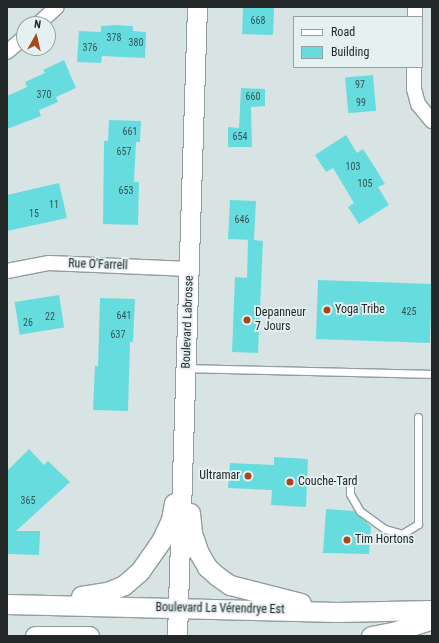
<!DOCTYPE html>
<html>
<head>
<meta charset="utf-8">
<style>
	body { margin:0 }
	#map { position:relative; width:439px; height:643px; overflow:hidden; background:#d8e4e4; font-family:"Roboto Condensed",sans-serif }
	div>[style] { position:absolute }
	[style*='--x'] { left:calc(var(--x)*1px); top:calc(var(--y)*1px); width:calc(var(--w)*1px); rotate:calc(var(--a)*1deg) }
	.building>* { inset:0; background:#67dcde; transform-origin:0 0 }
	.roads { filter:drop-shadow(1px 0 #929d9d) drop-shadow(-1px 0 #929d9d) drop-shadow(0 1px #929d9d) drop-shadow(0 -1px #929d9d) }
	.lane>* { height:7px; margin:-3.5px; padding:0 3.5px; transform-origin:3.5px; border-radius:3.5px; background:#fff }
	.street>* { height:14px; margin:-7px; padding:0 7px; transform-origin:7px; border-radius:7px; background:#fff }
	.secondary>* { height:19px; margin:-9.5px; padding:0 9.5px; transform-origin:9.5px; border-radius:9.5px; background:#fff }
	.dots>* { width:11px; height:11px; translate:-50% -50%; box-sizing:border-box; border:2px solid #e5f1f1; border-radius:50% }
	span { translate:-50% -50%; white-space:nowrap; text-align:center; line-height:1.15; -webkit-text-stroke:3.5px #e5f1f1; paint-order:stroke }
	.number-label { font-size:10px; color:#335455 }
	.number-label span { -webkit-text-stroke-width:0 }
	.street-label { font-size:12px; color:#222727 }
	.poi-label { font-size:12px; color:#222727 }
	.left { translate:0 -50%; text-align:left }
	.right { translate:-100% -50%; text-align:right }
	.frame { position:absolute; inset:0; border:8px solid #222727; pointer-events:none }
	.legend { position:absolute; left:293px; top:16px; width:130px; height:52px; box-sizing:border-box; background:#e5f1f1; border:1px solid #97a0a0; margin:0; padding:5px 7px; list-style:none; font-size:12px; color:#222727 }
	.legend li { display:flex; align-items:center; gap:8px; height:20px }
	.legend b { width:20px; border:1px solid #97a0a0 }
	.north { position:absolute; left:16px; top:16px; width:40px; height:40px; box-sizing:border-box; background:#e5f1f1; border:1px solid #97a0a0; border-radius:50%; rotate:8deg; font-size:11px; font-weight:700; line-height:16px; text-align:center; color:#222727 }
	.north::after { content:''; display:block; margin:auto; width:14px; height:18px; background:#ab451c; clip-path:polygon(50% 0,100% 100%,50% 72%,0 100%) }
</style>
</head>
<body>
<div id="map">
	<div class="building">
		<div style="left:243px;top:7px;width:31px;height:27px;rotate:2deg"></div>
		<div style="clip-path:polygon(115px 25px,133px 26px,133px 31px,146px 32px,145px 58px,102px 56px,101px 63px,77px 62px,79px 31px,101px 32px,101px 26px)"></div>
		<div style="clip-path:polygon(64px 60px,76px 88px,56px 97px,58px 102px,39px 110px,41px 116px,7px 129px,7px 96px,27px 87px,25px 82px,45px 73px,43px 70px)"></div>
		<div style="left:373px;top:75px;width:36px;height:28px;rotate:85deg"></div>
		<div style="clip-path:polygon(241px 88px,265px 89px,265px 106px,251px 107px,252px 147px,228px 147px,228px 127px,239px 128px)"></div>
		<div style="clip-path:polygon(109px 120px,141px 121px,140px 142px,136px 142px,134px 182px,139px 182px,138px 225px,103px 224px,104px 141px,108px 141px)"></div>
		<div style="clip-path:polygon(346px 135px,357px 153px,363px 149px,374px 166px,385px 184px,378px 187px,389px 205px,359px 224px,348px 207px,354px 203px,333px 168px,326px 172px,315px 155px)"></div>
		<div style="clip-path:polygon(59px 183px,67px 218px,7px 231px,7px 195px)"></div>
		<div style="clip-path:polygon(230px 200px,256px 201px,254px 240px,263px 241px,258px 353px,232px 352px,235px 277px,247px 278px,248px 240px,253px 240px,228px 239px)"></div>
		<div style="left:318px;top:280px;width:114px;height:59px;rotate:2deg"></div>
		<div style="left:59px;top:295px;width:33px;height:45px;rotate:81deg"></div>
		<div style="clip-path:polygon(100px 298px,135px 299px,133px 342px,130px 342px,128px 411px,93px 410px,95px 366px,98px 366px)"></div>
		<div style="clip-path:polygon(29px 449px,44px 465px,48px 461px,70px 482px,16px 531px,40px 531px,39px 555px,7px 554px,7px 471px)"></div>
		<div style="clip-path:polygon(274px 457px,308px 459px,306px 507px,271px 505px,272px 490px,228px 488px,230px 463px,274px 465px)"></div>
		<div style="clip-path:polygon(326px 509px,354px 511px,364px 520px,371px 527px,369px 554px,323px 553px)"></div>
	</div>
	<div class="roads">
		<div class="lane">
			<div style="--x:186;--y:368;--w:246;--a:1.4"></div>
			<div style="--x:350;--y:482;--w:12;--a:90"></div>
			<div style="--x:350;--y:494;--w:20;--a:60"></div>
			<div style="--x:360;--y:511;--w:31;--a:36"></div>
			<div style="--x:385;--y:529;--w:18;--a:16"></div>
			<div style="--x:402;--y:534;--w:19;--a:-32"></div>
			<div style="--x:418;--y:524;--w:107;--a:-90"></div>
		</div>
		<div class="street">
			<div style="--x:415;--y:17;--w:10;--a:-90"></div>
			<div style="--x:38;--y:24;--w:25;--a:-42"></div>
			<div style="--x:7;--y:52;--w:23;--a:-41"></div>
			<div style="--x:414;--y:67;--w:22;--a:90"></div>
			<div style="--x:414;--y:89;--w:16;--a:75"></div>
			<div style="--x:418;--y:104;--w:22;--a:51"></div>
			<div style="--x:7;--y:271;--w:43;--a:-10.8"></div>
			<div style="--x:49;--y:263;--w:141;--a:2.4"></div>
		</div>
		<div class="secondary">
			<div style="--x:190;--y:513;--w:20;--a:84"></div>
			<div style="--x:192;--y:533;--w:21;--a:71"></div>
			<div style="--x:199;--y:553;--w:16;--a:60"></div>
			<div style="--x:207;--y:567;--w:13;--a:42"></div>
			<div style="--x:217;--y:576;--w:16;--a:35"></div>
			<div style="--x:230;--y:585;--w:73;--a:14.2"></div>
			<div style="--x:81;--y:596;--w:26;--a:-9"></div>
			<div style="--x:107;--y:592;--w:18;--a:-22"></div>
			<div style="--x:124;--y:585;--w:21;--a:-41"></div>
			<div style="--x:140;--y:571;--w:37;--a:-55"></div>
			<div style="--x:161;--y:541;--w:23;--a:-65"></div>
			<div style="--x:171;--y:520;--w:17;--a:-80"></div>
			<div style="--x:7;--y:604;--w:330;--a:1.4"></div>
			<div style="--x:337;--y:612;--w:95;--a:-1.2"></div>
			<div style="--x:35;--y:636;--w:54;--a:0"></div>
			<div style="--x:177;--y:636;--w:629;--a:-88.18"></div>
			<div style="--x:371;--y:636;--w:25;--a:-11"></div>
			<div style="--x:396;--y:631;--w:38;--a:-18"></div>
		</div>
	</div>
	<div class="dots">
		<div style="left:327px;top:310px;background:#ab451c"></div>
		<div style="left:247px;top:320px;background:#ab451c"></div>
		<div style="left:248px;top:476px;background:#ab451c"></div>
		<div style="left:290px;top:482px;background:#ab451c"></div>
		<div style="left:347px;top:540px;background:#ab451c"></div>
	</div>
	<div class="number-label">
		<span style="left:258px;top:21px">668</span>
		<span style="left:114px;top:38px">378</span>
		<span style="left:136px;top:43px">380</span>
		<span style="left:90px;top:48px">376</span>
		<span style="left:360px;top:85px">97</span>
		<span style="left:44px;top:95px">370</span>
		<span style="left:253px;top:97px">660</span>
		<span style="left:361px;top:103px">99</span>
		<span style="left:130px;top:132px">661</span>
		<span style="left:240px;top:137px">654</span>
		<span style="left:124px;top:152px">657</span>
		<span style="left:353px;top:167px">103</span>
		<span style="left:365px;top:184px">105</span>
		<span style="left:126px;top:191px">653</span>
		<span style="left:54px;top:205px">11</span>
		<span style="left:34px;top:214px">15</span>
		<span style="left:242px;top:220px">646</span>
		<span style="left:409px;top:312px">425</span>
		<span style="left:124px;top:316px">641</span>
		<span style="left:50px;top:317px">22</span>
		<span style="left:28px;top:323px">26</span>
		<span style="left:118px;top:335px">637</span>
		<span style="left:28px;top:501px">365</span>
	</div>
	<div class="street-label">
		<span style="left:98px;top:265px;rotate:2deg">Rue O'Farrell</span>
		<span style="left:188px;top:322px;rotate:-88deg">Boulevard Labrosse</span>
		<span style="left:220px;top:609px;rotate:1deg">Boulevard La Vérendrye Est</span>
	</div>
	<div class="poi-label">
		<span class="left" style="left:335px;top:310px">Yoga Tribe</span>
		<span class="left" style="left:255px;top:320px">Depanneur<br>7 Jours</span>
		<span class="right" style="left:240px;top:476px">Ultramar</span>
		<span class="left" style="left:298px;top:482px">Couche-Tard</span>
		<span class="left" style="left:355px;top:540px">Tim Hortons</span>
	</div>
	<div class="frame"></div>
	<ul class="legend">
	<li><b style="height:5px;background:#fff"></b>Road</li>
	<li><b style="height:11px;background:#67dcde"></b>Building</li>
	</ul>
	<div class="north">N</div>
</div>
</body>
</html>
